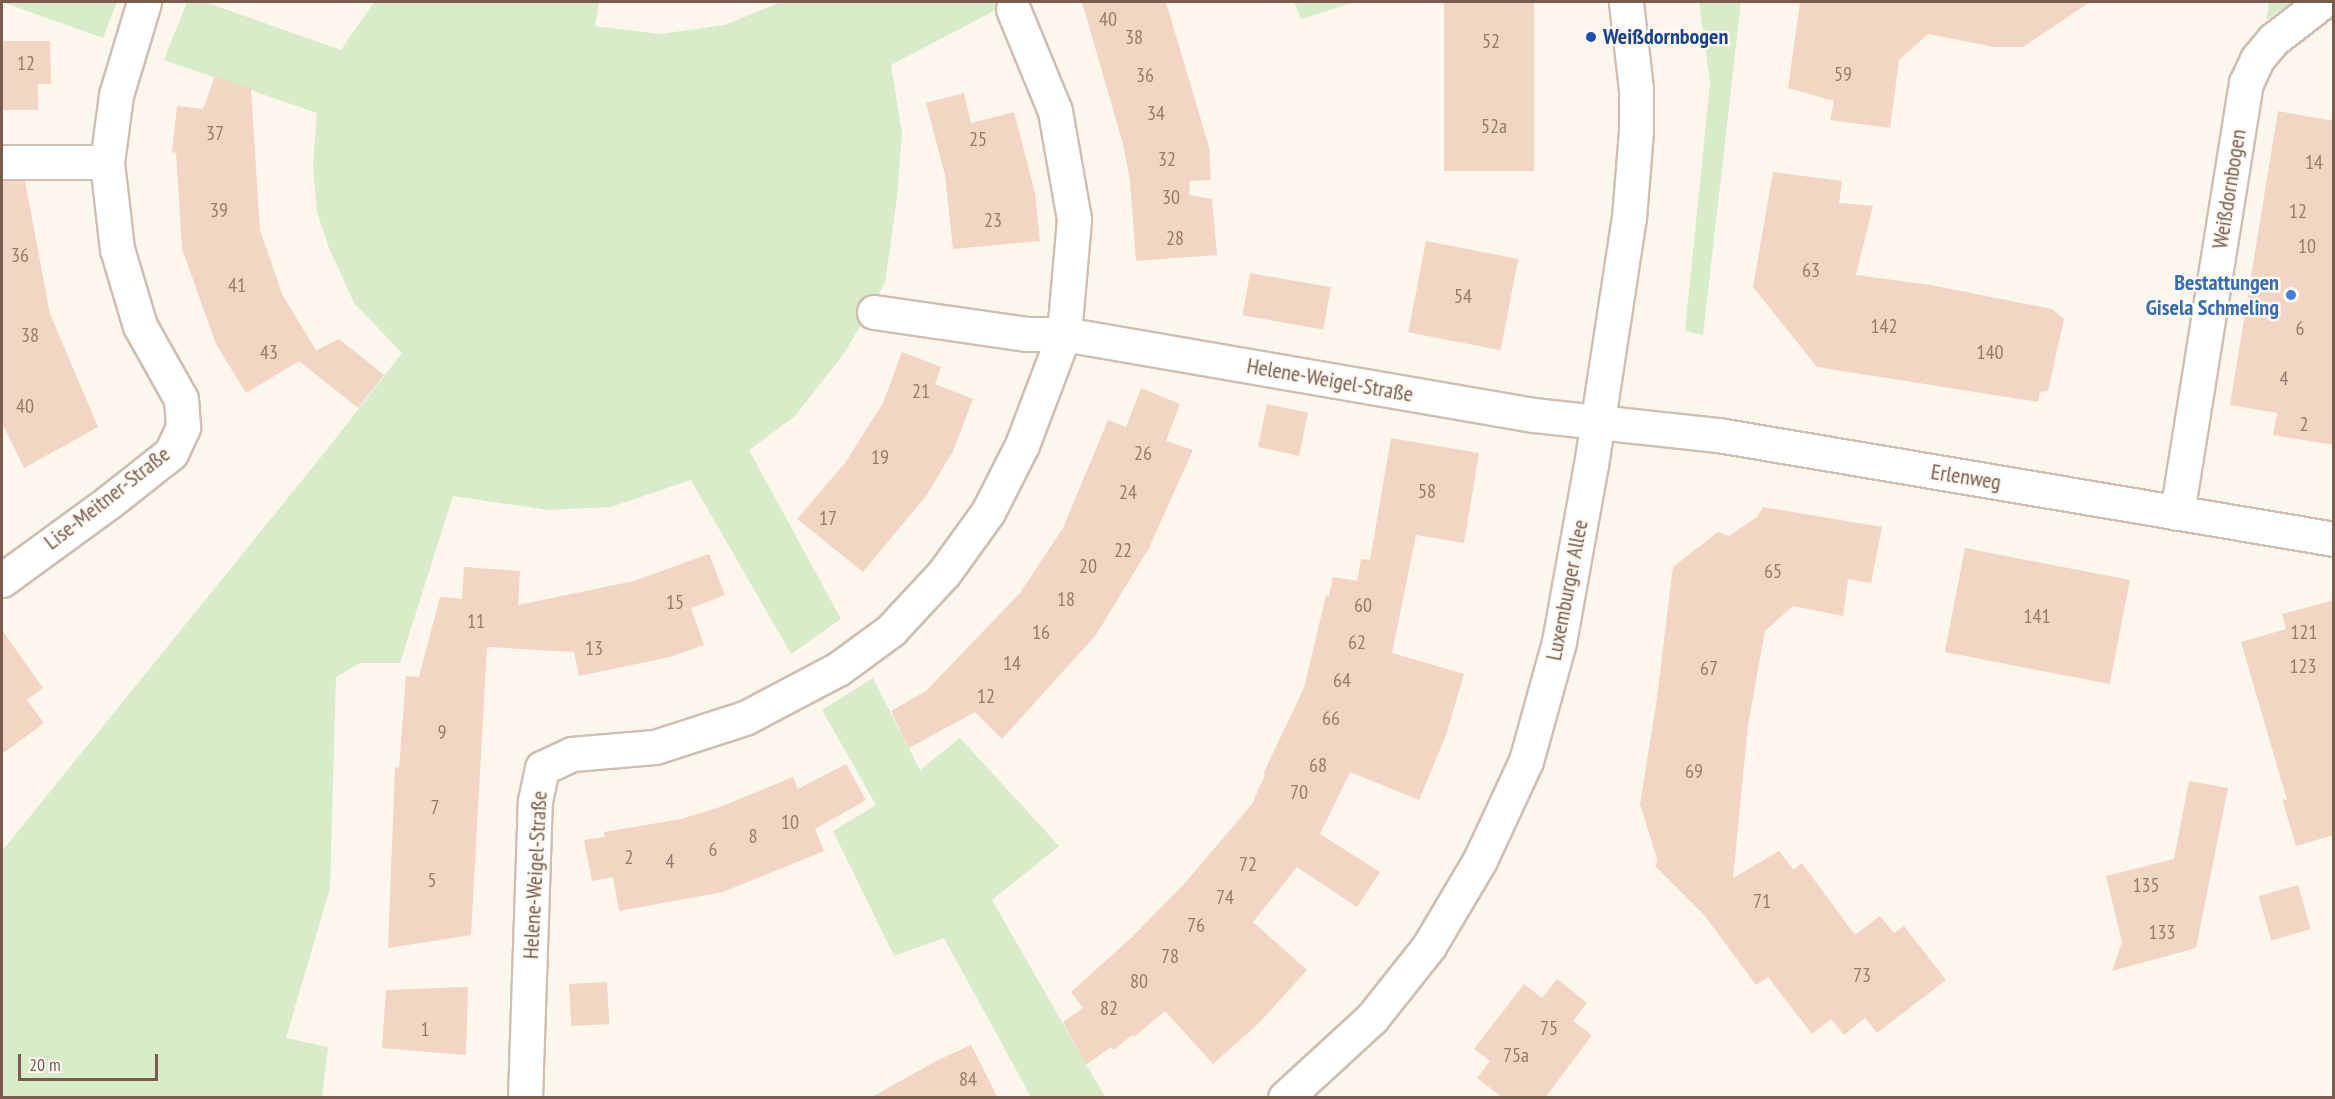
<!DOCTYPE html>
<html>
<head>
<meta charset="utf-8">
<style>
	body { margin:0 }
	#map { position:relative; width:2335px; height:1099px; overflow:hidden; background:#fdf6ec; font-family:"PT Sans Narrow",sans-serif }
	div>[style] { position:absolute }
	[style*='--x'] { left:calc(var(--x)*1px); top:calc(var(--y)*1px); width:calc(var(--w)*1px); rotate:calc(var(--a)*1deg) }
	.green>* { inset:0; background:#d8ecc9 }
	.building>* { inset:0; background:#f3d5c3; transform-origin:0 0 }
	.roads { filter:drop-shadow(2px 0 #d1beb0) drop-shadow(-2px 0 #d1beb0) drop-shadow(0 2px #d1beb0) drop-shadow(0 -2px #d1beb0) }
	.minor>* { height:33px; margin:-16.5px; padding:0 16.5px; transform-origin:16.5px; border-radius:16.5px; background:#fff }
	.dots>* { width:16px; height:16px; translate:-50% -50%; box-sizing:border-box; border:3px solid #fffaf3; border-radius:50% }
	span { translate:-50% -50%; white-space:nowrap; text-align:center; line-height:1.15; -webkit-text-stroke:5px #fffaf3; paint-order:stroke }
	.number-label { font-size:20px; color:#987a6a }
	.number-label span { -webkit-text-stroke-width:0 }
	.transit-label { font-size:22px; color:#164399; font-weight:700 }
	.left { translate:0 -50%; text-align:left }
	.street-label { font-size:22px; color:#7a5c4d }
	.shop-label { font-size:22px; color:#366cbe; font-weight:700 }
	.right { translate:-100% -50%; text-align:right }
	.frame { position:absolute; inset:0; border:3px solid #7a5c4d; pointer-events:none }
	.scale { position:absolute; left:18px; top:1054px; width:140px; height:27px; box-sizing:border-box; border:3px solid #7a5c4d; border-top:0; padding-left:8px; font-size:18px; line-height:21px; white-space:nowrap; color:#7a5c4d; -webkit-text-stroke:4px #fffaf3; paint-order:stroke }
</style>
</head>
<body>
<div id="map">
	<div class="green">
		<div style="clip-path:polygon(2px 2px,117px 2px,103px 38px)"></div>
		<div style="clip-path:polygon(187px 2px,205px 2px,341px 50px,374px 2px,599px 2px,595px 26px,660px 34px,725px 25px,781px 2px,1011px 2px,891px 65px,902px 133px,897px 197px,885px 283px,845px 352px,795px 416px,749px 450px,841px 619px,791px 654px,691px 480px,611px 507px,548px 510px,453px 496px,400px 663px,360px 663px,336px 677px,330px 888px,286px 1038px,328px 1047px,322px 1097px,2px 1098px,2px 851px,329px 447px,402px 353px,354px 303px,329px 248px,317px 212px,313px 165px,317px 113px,164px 60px)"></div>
		<div style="clip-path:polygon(1294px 2px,1355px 2px,1301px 19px)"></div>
		<div style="clip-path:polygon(1699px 2px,1741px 2px,1703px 335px,1685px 331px,1710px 83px)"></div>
		<div style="clip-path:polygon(2269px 2px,2293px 2px,2266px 20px)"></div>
		<div style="clip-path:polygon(873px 678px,920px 770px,960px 738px,1059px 846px,992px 900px,1105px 1097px,1031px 1097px,944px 938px,894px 956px,833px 831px,876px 805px,822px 710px)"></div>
	</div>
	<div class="building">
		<div style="clip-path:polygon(1082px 2px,1166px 2px,1209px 147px,1211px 180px,1190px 181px,1189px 195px,1212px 199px,1217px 255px,1136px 261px,1130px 181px,1123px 144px)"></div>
		<div style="left:1444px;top:2px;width:90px;height:169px"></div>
		<div style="clip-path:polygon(1800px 2px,2090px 2px,2023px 47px,1995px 47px,1928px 34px,1899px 60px,1890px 128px,1830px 120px,1834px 101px,1788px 88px)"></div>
		<div style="clip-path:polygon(2px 41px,50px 41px,51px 84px,38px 84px,38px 110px,2px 110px)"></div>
		<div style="clip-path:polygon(215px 76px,251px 89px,260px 230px,282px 294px,316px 350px,313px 352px,339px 339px,384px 375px,358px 408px,299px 361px,246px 393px,216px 344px,182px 249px,176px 153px,172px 152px,177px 106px,203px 109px)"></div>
		<div style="clip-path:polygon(964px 93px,971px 123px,1014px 112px,1035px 193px,1040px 241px,953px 249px,945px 175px,926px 103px)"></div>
		<div style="clip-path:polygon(2278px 111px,2334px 121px,2334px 445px,2273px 435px,2277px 413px,2230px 405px)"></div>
		<div style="clip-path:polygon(1773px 172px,1842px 181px,1839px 203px,1873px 206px,1856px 275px,1931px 285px,2052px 309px,2064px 319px,2048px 391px,2040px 392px,2038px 402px,1817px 367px,1753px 287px)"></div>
		<div style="clip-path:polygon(2px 181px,25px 181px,50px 314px,98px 427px,24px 468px,2px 423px)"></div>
		<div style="left:1426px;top:241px;width:94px;height:93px;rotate:11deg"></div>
		<div style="left:1250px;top:273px;width:82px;height:43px;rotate:10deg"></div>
		<div style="clip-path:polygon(902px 352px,941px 367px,935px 384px,973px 399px,953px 451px,926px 496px,863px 572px,797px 519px,845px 463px,883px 403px)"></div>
		<div style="clip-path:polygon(1141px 388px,1180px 404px,1166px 441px,1193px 450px,1149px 548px,1096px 635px,1002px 739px,975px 712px,909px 748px,891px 711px,926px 691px,1020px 593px,1063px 528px,1108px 420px,1126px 427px)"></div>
		<div style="left:1267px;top:404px;width:42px;height:44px;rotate:12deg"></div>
		<div style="clip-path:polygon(1391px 438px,1479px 453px,1464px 543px,1416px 535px,1392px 653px,1464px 674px,1446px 735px,1419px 800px,1350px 772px,1320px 834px,1380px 872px,1357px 907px,1297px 867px,1253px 922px,1307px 970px,1260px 1022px,1213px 1064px,1165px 1011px,1134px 1037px,1132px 1035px,1114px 1050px,1111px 1047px,1086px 1065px,1063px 1022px,1083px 1008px,1071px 992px,1131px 938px,1185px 883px,1252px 804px,1265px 775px,1263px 774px,1304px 688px,1326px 595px,1329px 596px,1333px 577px,1357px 581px,1361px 559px,1370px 560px)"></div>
		<div style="clip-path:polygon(1763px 507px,1882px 527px,1871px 583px,1848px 579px,1843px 616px,1793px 606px,1765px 631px,1748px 725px,1733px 878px,1779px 851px,1794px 870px,1802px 863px,1855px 935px,1880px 916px,1894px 933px,1904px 926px,1946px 980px,1877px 1033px,1865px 1018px,1844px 1035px,1831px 1019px,1812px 1034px,1768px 977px,1756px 985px,1705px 916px,1656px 867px,1657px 859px,1640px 804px,1656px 705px,1673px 567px,1718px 532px,1729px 536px,1757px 517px)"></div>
		<div style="left:1965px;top:548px;width:168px;height:106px;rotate:11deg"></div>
		<div style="clip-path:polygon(709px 554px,725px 595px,691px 608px,704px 645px,670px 657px,579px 676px,574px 652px,487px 647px,471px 935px,388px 948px,395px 767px,399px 768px,406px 676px,419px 677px,440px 597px,462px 599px,464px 567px,520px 571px,518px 605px,634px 581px)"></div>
		<div style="clip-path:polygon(2334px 600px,2334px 835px,2296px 846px,2282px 799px,2287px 800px,2241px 642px,2286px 629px,2282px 614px)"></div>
		<div style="clip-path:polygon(2px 630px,43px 688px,27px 700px,44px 723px,2px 754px)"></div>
		<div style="clip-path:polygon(846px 764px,866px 800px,815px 829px,824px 851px,723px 892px,619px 911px,613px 877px,592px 881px,584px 840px,605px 837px,604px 832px,681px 819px,720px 807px,793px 777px,798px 789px)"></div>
		<div style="clip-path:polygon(2189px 781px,2228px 788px,2196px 948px,2112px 971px,2122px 942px,2106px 876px,2174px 859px)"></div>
		<div style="left:2298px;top:885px;width:46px;height:41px;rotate:74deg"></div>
		<div style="clip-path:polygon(1557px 979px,1587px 1003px,1573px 1021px,1592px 1035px,1545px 1098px,1503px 1098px,1477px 1078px,1490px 1061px,1474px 1049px,1524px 984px,1542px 998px)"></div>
		<div style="left:607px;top:982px;width:42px;height:38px;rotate:87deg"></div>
		<div style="clip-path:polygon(468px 987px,466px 1055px,382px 1048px,386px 990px)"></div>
		<div style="clip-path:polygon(971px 1045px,998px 1098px,870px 1098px,938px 1060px)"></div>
	</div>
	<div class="roads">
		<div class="minor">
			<div style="--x:2;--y:162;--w:105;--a:0"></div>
			<div style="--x:874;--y:312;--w:155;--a:8.2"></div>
			<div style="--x:1027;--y:334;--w:37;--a:0"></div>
			<div style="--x:1064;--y:334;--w:476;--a:9.8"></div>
			<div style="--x:1533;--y:415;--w:186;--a:6.2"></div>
			<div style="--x:1718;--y:435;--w:625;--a:9.58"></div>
			<div style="--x:2177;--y:513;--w:436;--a:-80.9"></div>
			<div style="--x:2246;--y:83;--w:26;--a:-65"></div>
			<div style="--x:2257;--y:59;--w:26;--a:-50"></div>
			<div style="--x:2274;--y:39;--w:61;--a:-37.6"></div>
			<div style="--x:2;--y:580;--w:132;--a:-36.1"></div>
			<div style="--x:109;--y:502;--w:79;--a:-38.3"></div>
			<div style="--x:171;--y:453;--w:29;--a:-65"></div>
			<div style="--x:183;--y:427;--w:28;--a:-94"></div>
			<div style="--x:181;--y:399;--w:84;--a:-119.3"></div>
			<div style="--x:140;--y:326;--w:80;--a:-106.6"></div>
			<div style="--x:117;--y:249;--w:88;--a:-96.6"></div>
			<div style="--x:107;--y:162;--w:68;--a:-82.3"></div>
			<div style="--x:116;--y:95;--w:97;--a:-73.2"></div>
			<div style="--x:525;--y:1098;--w:297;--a:-88.1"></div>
			<div style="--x:535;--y:801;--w:34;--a:-78"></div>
			<div style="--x:542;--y:768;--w:33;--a:-25"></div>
			<div style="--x:572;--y:754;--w:83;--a:-4.8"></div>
			<div style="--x:655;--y:747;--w:95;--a:-17.9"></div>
			<div style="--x:745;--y:718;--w:105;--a:-27.8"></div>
			<div style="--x:838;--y:669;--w:66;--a:-36.3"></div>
			<div style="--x:891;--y:630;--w:78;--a:-47.1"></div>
			<div style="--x:944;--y:573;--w:75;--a:-54.2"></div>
			<div style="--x:988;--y:512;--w:75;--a:-63.1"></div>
			<div style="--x:1022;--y:445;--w:119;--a:-69.3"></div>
			<div style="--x:1064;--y:334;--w:115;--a:-85"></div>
			<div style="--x:1074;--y:219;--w:110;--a:-100"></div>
			<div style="--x:1055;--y:111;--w:110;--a:-112.4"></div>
			<div style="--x:1285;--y:1098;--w:118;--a:-42.6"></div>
			<div style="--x:1372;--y:1018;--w:92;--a:-51.6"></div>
			<div style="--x:1429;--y:946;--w:100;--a:-59.3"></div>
			<div style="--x:1480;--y:860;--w:109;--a:-65.1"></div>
			<div style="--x:1526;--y:761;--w:123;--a:-74.5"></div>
			<div style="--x:1559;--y:642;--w:180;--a:-79.8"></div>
			<div style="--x:1591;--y:465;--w:250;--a:-81.3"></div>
			<div style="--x:1629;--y:218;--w:87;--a:-85.4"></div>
			<div style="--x:1636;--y:131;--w:42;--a:-90"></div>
			<div style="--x:1636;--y:89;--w:88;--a:-96.6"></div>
		</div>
	</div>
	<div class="dots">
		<div style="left:1591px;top:37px;background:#1a4fb4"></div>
		<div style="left:2291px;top:295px;background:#3f7fe0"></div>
	</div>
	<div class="number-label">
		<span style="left:1108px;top:19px">40</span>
		<span style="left:1134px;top:37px">38</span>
		<span style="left:1491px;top:41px">52</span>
		<span style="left:26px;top:63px">12</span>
		<span style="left:1843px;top:74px">59</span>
		<span style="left:1145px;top:75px">36</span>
		<span style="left:1156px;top:113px">34</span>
		<span style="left:1494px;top:126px">52a</span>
		<span style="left:215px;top:133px">37</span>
		<span style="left:978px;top:139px">25</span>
		<span style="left:1167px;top:159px">32</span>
		<span style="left:2314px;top:162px">14</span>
		<span style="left:1171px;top:197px">30</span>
		<span style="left:219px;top:210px">39</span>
		<span style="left:2298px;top:211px">12</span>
		<span style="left:993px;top:220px">23</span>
		<span style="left:1175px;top:238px">28</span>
		<span style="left:2307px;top:246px">10</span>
		<span style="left:20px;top:255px">36</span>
		<span style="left:1811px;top:270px">63</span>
		<span style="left:237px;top:285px">41</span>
		<span style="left:1463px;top:296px">54</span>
		<span style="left:1884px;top:326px">142</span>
		<span style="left:2300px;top:328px">6</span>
		<span style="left:30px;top:335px">38</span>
		<span style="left:269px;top:352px">43</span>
		<span style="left:1990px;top:352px">140</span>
		<span style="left:2284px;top:378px">4</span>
		<span style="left:921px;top:391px">21</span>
		<span style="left:25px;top:406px">40</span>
		<span style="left:2304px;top:424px">2</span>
		<span style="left:1143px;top:453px">26</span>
		<span style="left:880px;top:457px">19</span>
		<span style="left:1427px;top:491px">58</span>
		<span style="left:1128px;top:492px">24</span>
		<span style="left:828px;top:518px">17</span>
		<span style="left:1123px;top:550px">22</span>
		<span style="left:1088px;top:566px">20</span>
		<span style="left:1773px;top:571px">65</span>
		<span style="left:1066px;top:599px">18</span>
		<span style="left:675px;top:602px">15</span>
		<span style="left:1363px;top:605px">60</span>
		<span style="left:2037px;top:616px">141</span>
		<span style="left:476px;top:621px">11</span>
		<span style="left:1041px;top:632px">16</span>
		<span style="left:2304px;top:632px">121</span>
		<span style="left:1357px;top:642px">62</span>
		<span style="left:594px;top:648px">13</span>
		<span style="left:1012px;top:663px">14</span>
		<span style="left:2303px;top:666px">123</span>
		<span style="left:1709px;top:668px">67</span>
		<span style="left:1342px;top:680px">64</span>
		<span style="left:986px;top:696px">12</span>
		<span style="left:1331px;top:718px">66</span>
		<span style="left:442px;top:732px">9</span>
		<span style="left:1318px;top:765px">68</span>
		<span style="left:1694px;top:771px">69</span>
		<span style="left:1299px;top:792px">70</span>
		<span style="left:435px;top:807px">7</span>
		<span style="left:790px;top:822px">10</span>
		<span style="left:753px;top:836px">8</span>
		<span style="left:713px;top:849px">6</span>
		<span style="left:629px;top:857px">2</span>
		<span style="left:670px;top:861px">4</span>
		<span style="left:1248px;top:864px">72</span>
		<span style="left:432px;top:880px">5</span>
		<span style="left:2146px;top:885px">135</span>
		<span style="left:1225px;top:897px">74</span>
		<span style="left:1762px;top:901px">71</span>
		<span style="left:1196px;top:925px">76</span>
		<span style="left:2162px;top:932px">133</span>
		<span style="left:1170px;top:956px">78</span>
		<span style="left:1862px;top:975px">73</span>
		<span style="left:1139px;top:981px">80</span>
		<span style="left:1109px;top:1008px">82</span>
		<span style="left:1549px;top:1028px">75</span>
		<span style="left:425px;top:1029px">1</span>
		<span style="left:1516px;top:1055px">75a</span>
		<span style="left:968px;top:1079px">84</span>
	</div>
	<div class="transit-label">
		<span class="left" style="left:1603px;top:37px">Weißdornbogen</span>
	</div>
	<div class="street-label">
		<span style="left:2229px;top:189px;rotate:-81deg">Weißdornbogen</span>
		<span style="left:1330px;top:380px;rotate:10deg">Helene-Weigel-Straße</span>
		<span style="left:1966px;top:477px;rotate:9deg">Erlenweg</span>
		<span style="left:107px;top:498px;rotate:-38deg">Lise-Meitner-Straße</span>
		<span style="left:1567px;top:590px;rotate:-79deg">Luxemburger Allee</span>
		<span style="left:535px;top:875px;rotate:-87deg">Helene-Weigel-Straße</span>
	</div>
	<div class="shop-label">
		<span class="right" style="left:2279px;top:295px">Bestattungen<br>Gisela Schmeling</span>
	</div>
	<div class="frame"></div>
	<div class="scale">20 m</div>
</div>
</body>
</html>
